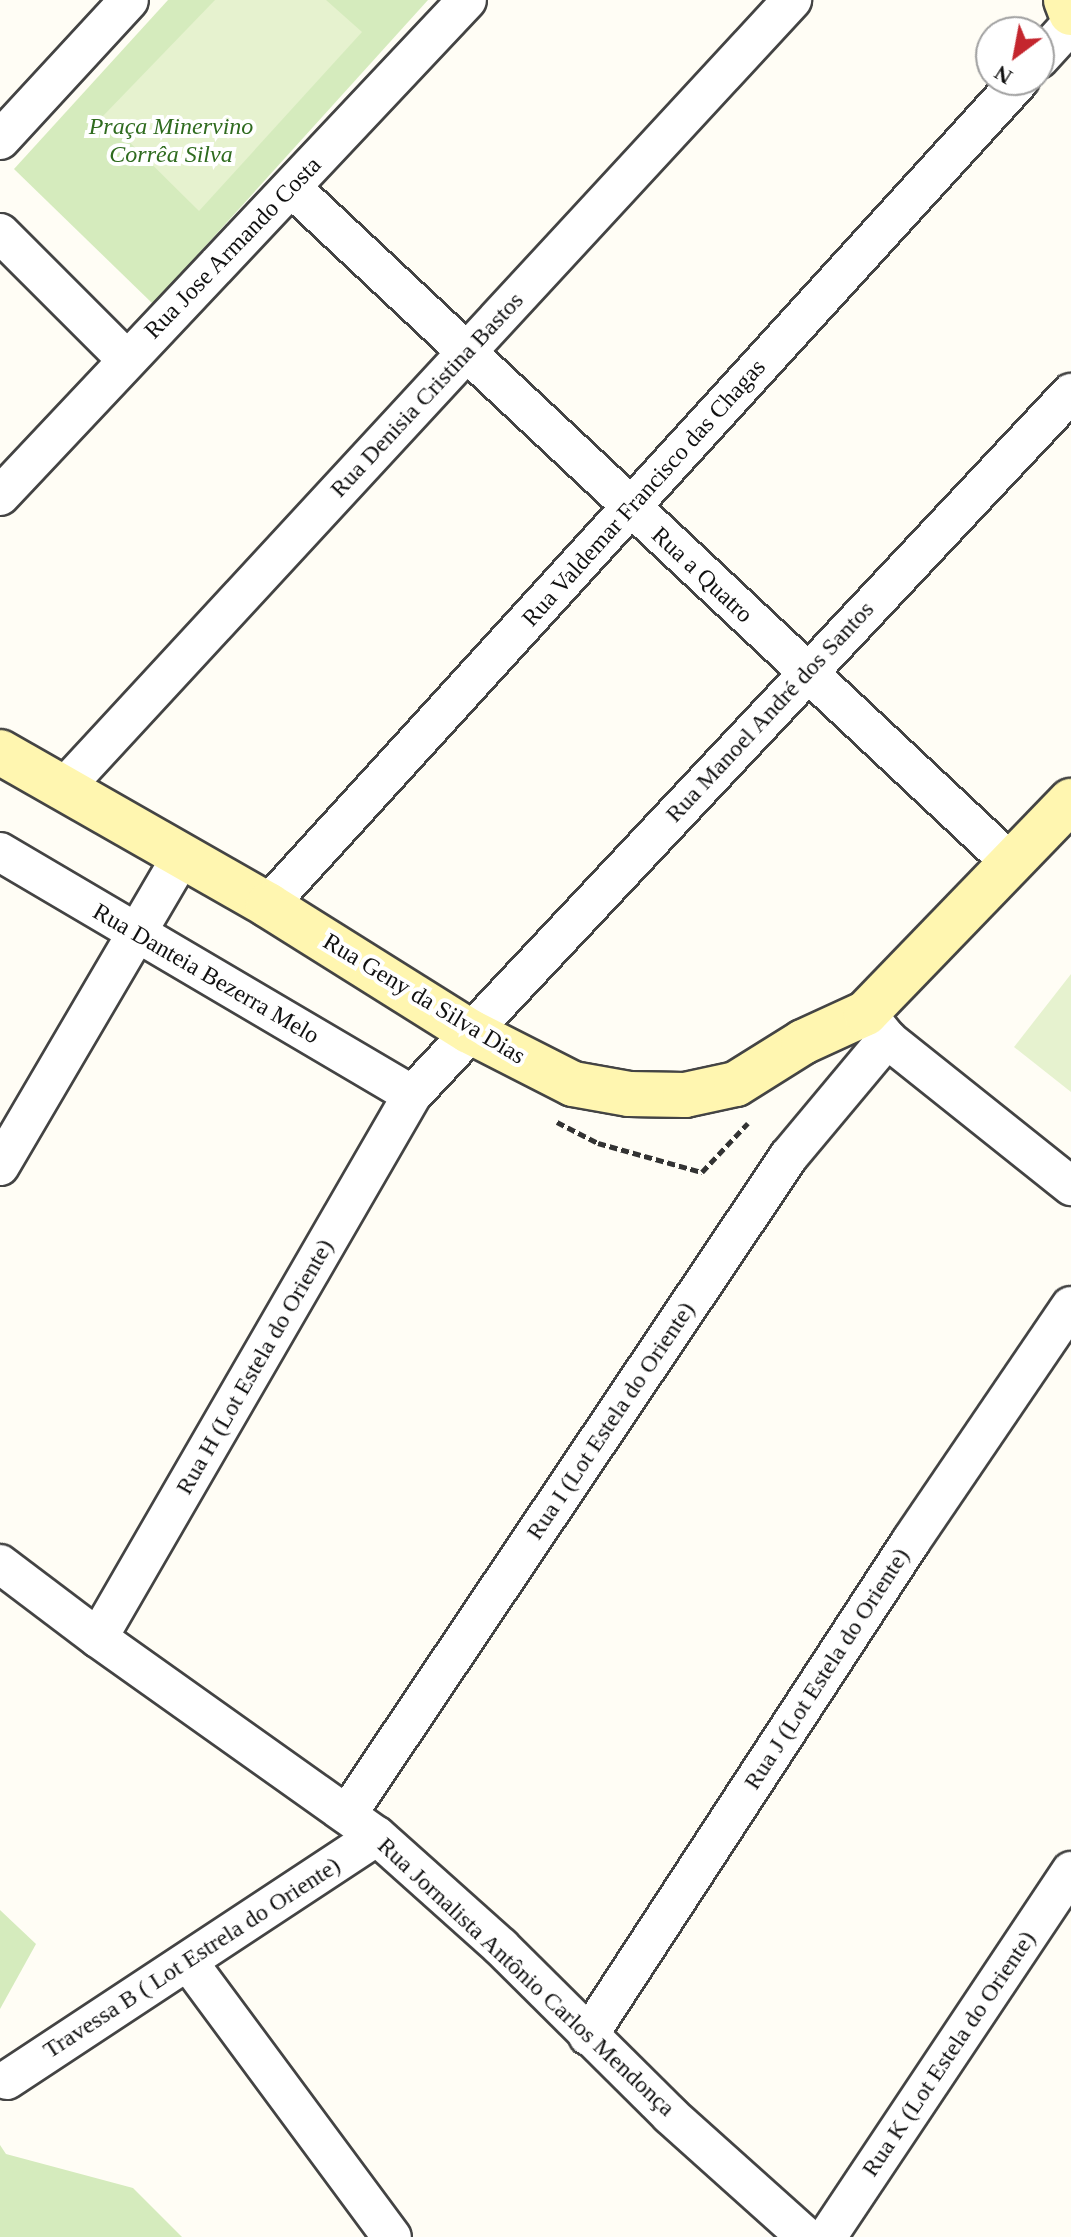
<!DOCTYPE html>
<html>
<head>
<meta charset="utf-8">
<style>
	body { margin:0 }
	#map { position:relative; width:1071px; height:2237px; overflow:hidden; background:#fffdf5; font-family:Georgia,serif }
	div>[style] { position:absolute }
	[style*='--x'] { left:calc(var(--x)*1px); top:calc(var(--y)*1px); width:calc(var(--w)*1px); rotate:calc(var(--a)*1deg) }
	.green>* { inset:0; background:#d5ebbd }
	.pitch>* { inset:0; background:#e6f2cf }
	.path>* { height:5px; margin-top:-2.5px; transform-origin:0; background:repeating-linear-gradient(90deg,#333 0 8px,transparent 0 12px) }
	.roads { filter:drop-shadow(2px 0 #444) drop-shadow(-2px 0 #444) drop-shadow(0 2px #444) drop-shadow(0 -2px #444) }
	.street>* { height:38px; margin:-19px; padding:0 19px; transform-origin:19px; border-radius:19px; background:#fff }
	.secondary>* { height:44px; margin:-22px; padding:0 22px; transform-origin:22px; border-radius:22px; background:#fff6b0 }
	span { translate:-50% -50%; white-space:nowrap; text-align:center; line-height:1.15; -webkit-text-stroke:8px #fff; paint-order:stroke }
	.park-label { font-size:24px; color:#2f6b1f; font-style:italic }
	.street-label { font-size:24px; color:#111 }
	.north { position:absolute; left:975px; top:16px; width:80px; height:80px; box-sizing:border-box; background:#fff; border:2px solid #a0a0a0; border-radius:50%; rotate:212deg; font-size:22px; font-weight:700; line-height:32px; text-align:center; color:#111 }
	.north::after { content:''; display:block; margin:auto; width:28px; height:36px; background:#c4262e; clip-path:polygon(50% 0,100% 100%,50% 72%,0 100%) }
</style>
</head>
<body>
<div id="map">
	<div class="green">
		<div style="clip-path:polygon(168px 0,428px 0,153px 304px,14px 169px)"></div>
		<div style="clip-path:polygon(0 1910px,36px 1944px,0 2009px)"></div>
		<div style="clip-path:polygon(0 2145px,6px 2154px,133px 2188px,182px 2237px,0 2237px)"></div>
	</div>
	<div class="pitch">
		<div style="clip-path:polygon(215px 0,326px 0,362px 32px,199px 211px,103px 116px)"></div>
		<div style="clip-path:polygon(1071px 974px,1071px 1092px,1014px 1047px)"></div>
	</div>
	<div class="path">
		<div style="--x:557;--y:1122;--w:46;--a:27.1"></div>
		<div style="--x:598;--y:1143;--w:108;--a:15.6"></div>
		<div style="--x:702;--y:1172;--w:67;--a:-46.8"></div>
	</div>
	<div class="roads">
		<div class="street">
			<div style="--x:1039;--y:59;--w:47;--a:-47.6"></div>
			<div style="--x:0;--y:140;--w:190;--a:-47.3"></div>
			<div style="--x:292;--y:188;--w:985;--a:43.19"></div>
			<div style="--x:0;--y:233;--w:178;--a:45"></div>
			<div style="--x:0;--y:496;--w:681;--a:-46.72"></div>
			<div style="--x:62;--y:790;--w:1076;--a:-47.26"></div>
			<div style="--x:0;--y:852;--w:478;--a:30.5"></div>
			<div style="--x:268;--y:905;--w:1116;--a:-47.65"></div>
			<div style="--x:871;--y:1019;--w:26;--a:51"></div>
			<div style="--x:887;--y:1039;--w:236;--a:38.6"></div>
			<div style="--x:0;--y:1166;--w:358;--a:-59.6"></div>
			<div style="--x:0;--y:1564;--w:123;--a:37.1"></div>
			<div style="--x:98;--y:1638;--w:342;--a:35.4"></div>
			<div style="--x:377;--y:1836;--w:166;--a:41.8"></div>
			<div style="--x:501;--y:1947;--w:238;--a:44.8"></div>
			<div style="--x:670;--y:2115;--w:183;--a:41.9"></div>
			<div style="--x:98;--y:1638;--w:627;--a:-59.96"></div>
			<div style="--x:412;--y:1095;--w:963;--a:-46.81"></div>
			<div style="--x:348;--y:1813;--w:791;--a:-56.13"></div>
			<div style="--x:789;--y:1156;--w:153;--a:-50.1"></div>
			<div style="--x:189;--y:1963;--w:341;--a:53.5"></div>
			<div style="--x:588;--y:2036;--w:591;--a:-56.87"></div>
			<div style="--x:911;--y:1541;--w:284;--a:-55.8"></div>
			<div style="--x:7;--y:2080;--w:443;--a:-33.4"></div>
			<div style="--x:827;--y:2237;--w:440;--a:-56.3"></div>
		</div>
		<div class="secondary">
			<div style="--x:1066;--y:0;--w:14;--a:69"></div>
			<div style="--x:0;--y:752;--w:309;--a:29.7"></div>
			<div style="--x:268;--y:905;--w:237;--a:32.1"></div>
			<div style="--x:469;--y:1031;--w:117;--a:27"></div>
			<div style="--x:573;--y:1084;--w:57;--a:10.1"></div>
			<div style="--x:629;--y:1094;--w:56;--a:1"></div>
			<div style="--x:685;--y:1095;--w:52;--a:-12.2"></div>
			<div style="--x:736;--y:1084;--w:79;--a:-32.1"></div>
			<div style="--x:803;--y:1042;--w:69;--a:-24.7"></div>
			<div style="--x:866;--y:1013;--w:295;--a:-46"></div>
		</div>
	</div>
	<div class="park-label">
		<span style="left:171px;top:141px">Praça Minervino<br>Corrêa Silva</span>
	</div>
	<div class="street-label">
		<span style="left:233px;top:248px;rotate:-46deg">Rua Jose Armando Costa</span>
		<span style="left:427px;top:395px;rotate:-47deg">Rua Denisia Cristina Bastos</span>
		<span style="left:644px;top:493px;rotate:-48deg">Rua Valdemar Francisco das Chagas</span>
		<span style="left:702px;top:575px;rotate:43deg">Rua a Quatro</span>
		<span style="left:770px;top:712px;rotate:-47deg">Rua Manoel André dos Santos</span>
		<span style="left:206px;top:974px;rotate:30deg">Rua Danteia Bezerra Melo</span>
		<span style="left:424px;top:999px;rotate:31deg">Rua Geny da Silva Dias</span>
		<span style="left:255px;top:1367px;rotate:-60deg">Rua H (Lot Estela do Oriente)</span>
		<span style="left:611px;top:1421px;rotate:-56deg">Rua I (Lot Estela do Oriente)</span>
		<span style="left:827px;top:1669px;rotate:-57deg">Rua J (Lot Estela do Oriente)</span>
		<span style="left:192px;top:1958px;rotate:-33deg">Travessa B ( Lot Estrela do Oriente)</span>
		<span style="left:526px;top:1977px;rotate:43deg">Rua Jornalista Antônio Carlos Mendonça</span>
		<span style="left:949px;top:2054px;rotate:-56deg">Rua K (Lot Estela do Oriente)</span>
	</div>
	<div class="north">N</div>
</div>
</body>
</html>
